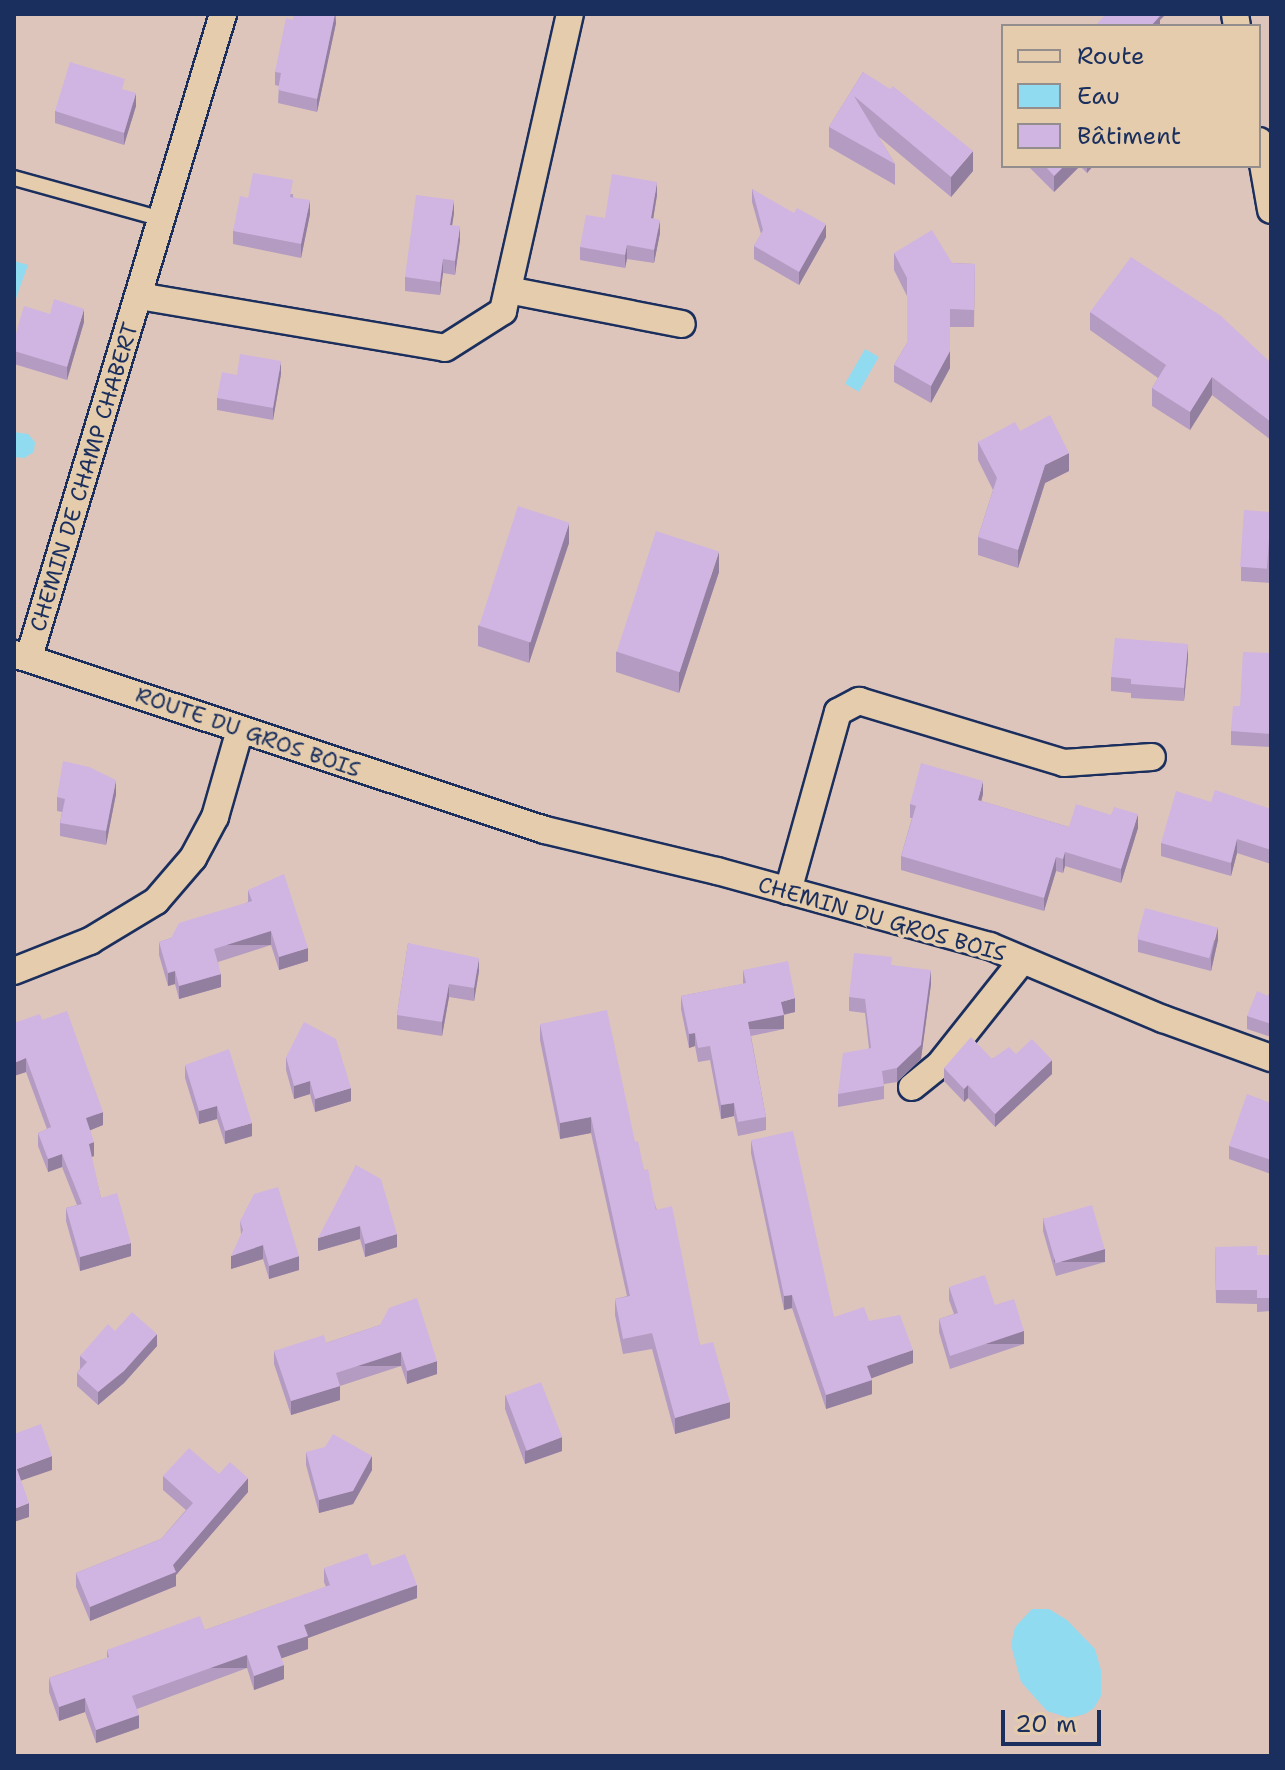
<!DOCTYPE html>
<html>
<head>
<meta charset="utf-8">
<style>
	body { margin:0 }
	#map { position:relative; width:1285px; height:1770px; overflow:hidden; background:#dec5bc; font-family:"Shantell Sans",sans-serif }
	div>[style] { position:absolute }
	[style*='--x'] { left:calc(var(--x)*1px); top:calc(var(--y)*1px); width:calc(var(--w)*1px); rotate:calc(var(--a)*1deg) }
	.water>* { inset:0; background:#91dbf1; transform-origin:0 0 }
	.roads { filter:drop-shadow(2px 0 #1b2f5e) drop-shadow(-2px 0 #1b2f5e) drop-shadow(0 2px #1b2f5e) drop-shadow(0 -2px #1b2f5e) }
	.service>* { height:14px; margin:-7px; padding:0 7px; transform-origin:7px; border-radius:7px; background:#e4ccac }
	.minor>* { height:26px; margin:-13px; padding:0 13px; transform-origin:13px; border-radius:13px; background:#e4ccac }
	.wall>* { inset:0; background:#b39bc2 }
	.shaded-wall>* { inset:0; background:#927e9e; transform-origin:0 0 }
	.building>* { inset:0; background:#d0b4e1; transform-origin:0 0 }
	span { translate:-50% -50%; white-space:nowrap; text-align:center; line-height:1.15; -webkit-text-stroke:7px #e4ccac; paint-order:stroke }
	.street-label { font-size:22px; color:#1b2f5e }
	.frame { position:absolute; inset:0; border:16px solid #1b2f5e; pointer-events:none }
	.legend { position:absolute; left:1001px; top:24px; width:260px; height:144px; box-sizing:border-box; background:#e4ccac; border:2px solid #948d8d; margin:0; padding:10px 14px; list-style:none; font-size:24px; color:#1b2f5e }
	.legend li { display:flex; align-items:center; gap:16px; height:40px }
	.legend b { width:40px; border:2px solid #948d8d }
	.scale { position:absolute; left:1001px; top:1710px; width:100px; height:36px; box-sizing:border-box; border:4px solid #1b2f5e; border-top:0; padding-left:10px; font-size:24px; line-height:28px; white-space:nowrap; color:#1b2f5e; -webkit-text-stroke:6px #e4ccac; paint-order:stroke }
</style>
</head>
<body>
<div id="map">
	<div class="water">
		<div style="clip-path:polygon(14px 261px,28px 265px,14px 304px)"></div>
		<div style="left:865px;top:349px;width:16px;height:40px;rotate:30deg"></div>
		<div style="clip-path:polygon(14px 432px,28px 434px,35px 442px,34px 452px,24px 458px,14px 457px)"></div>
		<div style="clip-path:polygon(1032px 1609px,1049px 1609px,1067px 1620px,1095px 1649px,1101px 1670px,1101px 1696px,1094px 1708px,1085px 1714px,1069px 1718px,1047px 1711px,1021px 1682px,1011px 1645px,1015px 1627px)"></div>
	</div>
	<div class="roads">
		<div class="service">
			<div style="--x:14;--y:178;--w:154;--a:15.5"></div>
		</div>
		<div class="minor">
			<div style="--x:1235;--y:14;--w:12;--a:81"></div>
			<div style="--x:1259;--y:141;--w:70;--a:80.1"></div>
			<div style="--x:508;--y:290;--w:177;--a:11.1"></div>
			<div style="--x:139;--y:296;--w:310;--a:9.6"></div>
			<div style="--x:445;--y:348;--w:69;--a:-32.5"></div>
			<div style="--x:503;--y:311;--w:304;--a:-77.3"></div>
			<div style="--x:14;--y:654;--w:559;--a:18.34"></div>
			<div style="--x:545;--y:830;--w:177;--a:13.4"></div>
			<div style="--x:717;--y:871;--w:283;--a:15.4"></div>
			<div style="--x:990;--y:946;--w:188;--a:22.9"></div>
			<div style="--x:1163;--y:1019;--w:115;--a:19.9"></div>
			<div style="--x:29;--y:657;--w:672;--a:-73.21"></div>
			<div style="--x:788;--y:891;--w:186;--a:-74.4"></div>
			<div style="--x:838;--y:712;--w:24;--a:-28"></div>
			<div style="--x:859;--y:701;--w:214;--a:16.8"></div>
			<div style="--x:1064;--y:763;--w:88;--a:-3.9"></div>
			<div style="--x:14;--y:971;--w:82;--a:-21.5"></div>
			<div style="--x:90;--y:941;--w:77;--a:-31.2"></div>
			<div style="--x:156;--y:901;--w:57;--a:-49.3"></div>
			<div style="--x:193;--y:858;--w:47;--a:-61.8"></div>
			<div style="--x:215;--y:817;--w:91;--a:-74"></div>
			<div style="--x:912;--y:1087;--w:36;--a:-39"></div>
			<div style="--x:940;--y:1064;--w:132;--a:-51.5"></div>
		</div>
	</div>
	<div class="wall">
		<div style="clip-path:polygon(336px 14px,336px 23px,317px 112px,278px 103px,279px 86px,275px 85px,275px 72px,293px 20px)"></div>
		<div style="clip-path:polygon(863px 72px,973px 171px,951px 197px,878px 136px,895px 164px,895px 185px,829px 147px,829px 127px)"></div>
		<div style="clip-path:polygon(125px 90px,136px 106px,124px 145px,55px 123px,55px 111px)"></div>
		<div style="clip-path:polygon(1028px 166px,1093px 166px,1087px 173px,1080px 166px,1054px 192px)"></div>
		<div style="clip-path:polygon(752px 189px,826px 237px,799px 285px,754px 259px,754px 246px,761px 234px,752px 202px)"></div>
		<div style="clip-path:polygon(293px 194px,293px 197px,310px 214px,301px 258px,233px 244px,233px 231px,248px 198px)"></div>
		<div style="clip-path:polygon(657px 195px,653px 219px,660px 233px,654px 263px,627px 259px,625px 268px,580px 260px,580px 247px,605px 218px)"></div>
		<div style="clip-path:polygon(454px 213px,452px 225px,460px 240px,455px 275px,443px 273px,440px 295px,405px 291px,405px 277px)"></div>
		<div style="clip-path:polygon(894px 253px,952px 263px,975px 264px,974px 327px,950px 327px,950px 368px,931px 403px,894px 382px,894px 365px,907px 343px,907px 296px,894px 270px)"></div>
		<div style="clip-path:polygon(1090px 312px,1271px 363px,1271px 440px,1212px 395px,1190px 430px,1152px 406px,1152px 388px,1158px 378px,1090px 330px)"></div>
		<div style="clip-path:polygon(84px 322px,67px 380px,14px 364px,14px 340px)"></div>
		<div style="clip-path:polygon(281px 374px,273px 420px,217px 410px,217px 398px,237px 375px)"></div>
		<div style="clip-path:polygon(1020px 431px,1069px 471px,1045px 483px,1018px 568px,978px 555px,978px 537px,993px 490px,978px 460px,978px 442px)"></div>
		<div style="clip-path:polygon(1271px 512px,1271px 583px,1241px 581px,1241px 567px)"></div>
		<div style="clip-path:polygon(569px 543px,529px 663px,478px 646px,478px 626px)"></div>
		<div style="clip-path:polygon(719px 572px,679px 693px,616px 672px,616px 652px)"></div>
		<div style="clip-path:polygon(1271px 653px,1271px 747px,1231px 745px,1231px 731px,1240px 706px)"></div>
		<div style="clip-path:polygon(1188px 658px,1184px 701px,1131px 698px,1131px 693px,1111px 691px,1111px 677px)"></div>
		<div style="clip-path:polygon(116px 794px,106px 845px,60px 836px,60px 823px,62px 812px,57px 811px,57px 797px)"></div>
		<div style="clip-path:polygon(983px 794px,981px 801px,1069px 827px,1138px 828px,1121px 883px,1065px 866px,1063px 873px,1056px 871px,1044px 911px,901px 870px,901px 856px,912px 818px,910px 818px,910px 804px)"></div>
		<div style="clip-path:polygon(1211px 802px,1271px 809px,1271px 864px,1237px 853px,1231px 876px,1161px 856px,1161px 843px)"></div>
		<div style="clip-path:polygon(248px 890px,308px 961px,279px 970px,271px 945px,218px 962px,221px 987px,179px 999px,175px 984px,168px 986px,159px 955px,159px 942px,171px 938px,248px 902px)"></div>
		<div style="clip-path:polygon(1138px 939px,1218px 940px,1211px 971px,1138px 952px)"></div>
		<div style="clip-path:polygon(408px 943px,479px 971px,474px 1001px,449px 997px,442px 1036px,397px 1029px,397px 1015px)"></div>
		<div style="clip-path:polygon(892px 965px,931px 984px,921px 1059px,897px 1082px,884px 1084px,884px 1099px,838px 1107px,838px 1094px,869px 1048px,865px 1013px,849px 1011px,849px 997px)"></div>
		<div style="clip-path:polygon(743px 970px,795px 1012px,784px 1015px,784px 1029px,751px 1036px,766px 1117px,766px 1130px,738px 1136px,734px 1116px,721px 1119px,710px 1060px,698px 1062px,695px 1046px,689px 1048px,681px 1009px,681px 996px,743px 984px)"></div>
		<div style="clip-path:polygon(1271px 990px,1271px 1037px,1247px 1029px,1247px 1016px,1268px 996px)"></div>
		<div style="clip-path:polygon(42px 1020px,103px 1125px,90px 1130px,94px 1156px,91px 1157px,101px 1198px,131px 1256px,80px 1271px,66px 1221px,66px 1208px,77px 1205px,62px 1167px,48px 1172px,38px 1146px,38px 1133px,47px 1129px,26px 1072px,14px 1076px)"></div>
		<div style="clip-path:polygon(540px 1024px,635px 1142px,700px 1345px,730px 1418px,675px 1434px,652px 1349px,623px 1354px,615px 1315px,615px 1299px,627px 1296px,591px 1133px,560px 1139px,540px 1040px)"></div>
		<div style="clip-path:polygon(1016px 1054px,1052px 1074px,995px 1127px,968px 1098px,964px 1102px,944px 1081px,944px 1068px)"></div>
		<div style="clip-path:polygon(286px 1057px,351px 1101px,315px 1112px,310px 1094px,294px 1099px,286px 1070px)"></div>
		<div style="clip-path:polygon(185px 1065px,252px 1136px,225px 1144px,217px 1119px,199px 1124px,185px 1078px)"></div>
		<div style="clip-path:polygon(1271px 1103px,1271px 1174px,1229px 1159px,1229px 1146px)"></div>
		<div style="clip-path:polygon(751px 1140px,834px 1317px,869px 1321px,913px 1363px,871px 1378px,872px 1394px,826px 1409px,792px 1308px,784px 1310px,751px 1153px)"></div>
		<div style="clip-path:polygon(356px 1165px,397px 1247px,365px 1257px,360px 1239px,318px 1251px)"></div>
		<div style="clip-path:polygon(1043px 1218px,1105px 1262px,1056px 1276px,1043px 1231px)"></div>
		<div style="clip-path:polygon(240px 1221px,299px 1270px,269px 1279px,263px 1259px,231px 1269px,241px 1235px)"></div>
		<div style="clip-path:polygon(1215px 1247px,1257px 1255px,1271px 1255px,1271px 1311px,1257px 1312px,1257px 1304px,1216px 1303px)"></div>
		<div style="clip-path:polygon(949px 1287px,995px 1305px,1024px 1344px,950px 1369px,939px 1332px,939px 1319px,954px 1314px,949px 1300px)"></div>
		<div style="clip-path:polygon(380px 1325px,437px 1374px,407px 1384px,401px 1366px,340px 1386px,340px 1400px,291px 1415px,274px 1364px,274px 1351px,326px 1343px)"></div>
		<div style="clip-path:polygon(115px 1331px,157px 1346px,124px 1383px,98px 1405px,77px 1386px,77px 1373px,80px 1369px,80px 1356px)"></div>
		<div style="clip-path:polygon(505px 1395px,562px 1451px,525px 1464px,505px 1409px)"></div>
		<div style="clip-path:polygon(306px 1452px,372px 1470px,353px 1504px,319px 1513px,306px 1465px)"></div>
		<div style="clip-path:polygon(219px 1474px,248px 1492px,176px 1575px,176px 1586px,90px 1621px,76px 1587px,76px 1573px,161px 1539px,186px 1510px,163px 1490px,163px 1476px)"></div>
		<div style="clip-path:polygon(372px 1566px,417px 1598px,308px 1638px,308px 1649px,281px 1658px,284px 1679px,254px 1690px,247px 1668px,137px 1709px,139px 1728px,96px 1743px,85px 1712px,59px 1721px,49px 1692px,49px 1678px,107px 1658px,107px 1650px,205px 1630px,326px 1587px,324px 1582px,324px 1568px)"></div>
	</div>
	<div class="shaded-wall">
		<div style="clip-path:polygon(335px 14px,336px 23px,317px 112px,317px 99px)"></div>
		<div style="clip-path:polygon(1154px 14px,1166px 14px,1160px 20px,1160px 26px,1151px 26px)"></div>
		<div style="clip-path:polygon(136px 93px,136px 106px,124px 145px,124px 133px)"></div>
		<div style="clip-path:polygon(973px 151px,973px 171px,951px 197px,951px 177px)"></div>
		<div style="clip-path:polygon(1064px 166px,1080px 166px,1054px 192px,1054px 176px)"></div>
		<div style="clip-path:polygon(1087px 166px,1093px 166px,1087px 173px)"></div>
		<div style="clip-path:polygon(657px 182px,657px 195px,651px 232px,651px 218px)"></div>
		<div style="clip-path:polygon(310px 200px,310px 214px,301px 258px,301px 244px)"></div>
		<div style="clip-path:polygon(454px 200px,454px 213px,450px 239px,450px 225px)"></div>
		<div style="clip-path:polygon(660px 220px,660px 233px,654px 263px,654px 250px)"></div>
		<div style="clip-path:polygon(826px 224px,826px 237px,799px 285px,799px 272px)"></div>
		<div style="clip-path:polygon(460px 226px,460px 240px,455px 275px,455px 261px)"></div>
		<div style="clip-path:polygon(627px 245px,627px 259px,625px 268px,625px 255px)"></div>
		<div style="clip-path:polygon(443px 259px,443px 273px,440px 295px,440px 282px)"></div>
		<div style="clip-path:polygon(84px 309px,84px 322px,67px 380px,67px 367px)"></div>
		<div style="clip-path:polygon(950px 351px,950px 368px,931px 403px,931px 386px)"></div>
		<div style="clip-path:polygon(281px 361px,281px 374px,273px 420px,273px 408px)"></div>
		<div style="clip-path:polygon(1212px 377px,1212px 395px,1190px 430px,1190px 412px)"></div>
		<div style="clip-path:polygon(1069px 453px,1069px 471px,1045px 483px,1018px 568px,1018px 550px,1045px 465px)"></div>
		<div style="clip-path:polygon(569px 523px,569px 543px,529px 663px,529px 643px)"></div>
		<div style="clip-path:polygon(719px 552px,719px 572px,679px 693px,679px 673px)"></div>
		<div style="clip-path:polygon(1188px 644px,1188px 658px,1184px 701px,1184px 688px)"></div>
		<div style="clip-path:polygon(116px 780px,116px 794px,106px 845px,106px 831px)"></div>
		<div style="clip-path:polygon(983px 781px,983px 794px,978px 814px,978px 800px)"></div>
		<div style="clip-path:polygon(1138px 814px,1138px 828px,1121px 883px,1121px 869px)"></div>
		<div style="clip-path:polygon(1237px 839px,1237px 853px,1231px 876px,1231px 863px)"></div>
		<div style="clip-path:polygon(1065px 852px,1065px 866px,1063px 873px,1063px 859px)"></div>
		<div style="clip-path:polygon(1056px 857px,1056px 871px,1044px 911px,1044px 898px)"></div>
		<div style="clip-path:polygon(1218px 927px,1218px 940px,1211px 971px,1211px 957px)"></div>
		<div style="left:271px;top:931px;width:14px;height:60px;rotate:90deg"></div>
		<div style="clip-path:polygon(308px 948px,308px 961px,279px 970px,279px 957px)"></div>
		<div style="clip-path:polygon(479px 958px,479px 971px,474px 1001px,474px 988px)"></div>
		<div style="clip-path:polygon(931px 970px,931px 984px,921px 1059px,897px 1082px,897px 1068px)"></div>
		<div style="clip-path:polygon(175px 971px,175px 984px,168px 986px,168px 973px)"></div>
		<div style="clip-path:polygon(221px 974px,221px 987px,179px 999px,179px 986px)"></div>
		<div style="clip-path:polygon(449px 984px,449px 997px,442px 1036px,442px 1022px)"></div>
		<div style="clip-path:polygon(795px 998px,795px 1012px,781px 1015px,781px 1002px)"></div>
		<div style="left:784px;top:1015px;width:14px;height:37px;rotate:90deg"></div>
		<div style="clip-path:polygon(695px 1033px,695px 1046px,689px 1048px,689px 1034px)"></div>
		<div style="clip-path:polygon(26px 1058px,26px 1072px,14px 1076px,14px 1063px)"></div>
		<div style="clip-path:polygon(1052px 1060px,1052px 1074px,995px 1127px,995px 1114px)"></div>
		<div style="clip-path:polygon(310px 1081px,310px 1094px,294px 1099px,294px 1086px)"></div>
		<div style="clip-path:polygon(968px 1085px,968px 1098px,964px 1102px,964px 1089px)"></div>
		<div style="clip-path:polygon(351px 1088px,351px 1101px,315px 1112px,315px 1099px)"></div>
		<div style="clip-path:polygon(734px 1103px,734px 1116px,721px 1119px,721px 1105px)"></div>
		<div style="clip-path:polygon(217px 1106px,217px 1119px,199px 1124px,199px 1111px)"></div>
		<div style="clip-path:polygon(103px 1112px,103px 1125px,86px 1132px,86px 1118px)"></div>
		<div style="clip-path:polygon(591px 1117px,591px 1133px,560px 1139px,560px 1123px)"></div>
		<div style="clip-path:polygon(252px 1123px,252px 1136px,225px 1144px,225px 1131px)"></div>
		<div style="clip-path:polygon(94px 1142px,94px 1156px,89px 1158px,89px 1144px)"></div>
		<div style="clip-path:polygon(62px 1154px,62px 1167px,48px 1172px,48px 1159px)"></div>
		<div style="clip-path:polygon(360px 1226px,360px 1239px,318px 1251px,318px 1238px)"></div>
		<div style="clip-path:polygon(397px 1234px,397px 1247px,365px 1257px,365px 1244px)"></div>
		<div style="clip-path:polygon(131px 1243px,131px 1256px,80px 1271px,80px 1257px)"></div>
		<div style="clip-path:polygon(263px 1245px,263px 1259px,231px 1269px,231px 1256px)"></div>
		<div style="left:1105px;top:1249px;width:13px;height:51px;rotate:90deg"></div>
		<div style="clip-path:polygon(299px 1256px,299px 1270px,269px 1279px,269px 1266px)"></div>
		<div style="clip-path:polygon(792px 1295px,792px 1308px,784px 1310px,784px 1296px)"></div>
		<div style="left:1024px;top:1331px;width:13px;height:78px;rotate:90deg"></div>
		<div style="clip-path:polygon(157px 1334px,157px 1346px,124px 1383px,98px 1405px,98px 1392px)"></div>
		<div style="clip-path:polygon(913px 1350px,913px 1363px,867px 1380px,867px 1366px)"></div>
		<div style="left:401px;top:1352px;width:14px;height:68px;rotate:90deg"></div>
		<div style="clip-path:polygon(437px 1361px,437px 1374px,407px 1384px,407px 1371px)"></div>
		<div style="clip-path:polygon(872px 1380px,872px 1394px,826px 1409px,826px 1395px)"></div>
		<div style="clip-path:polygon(340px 1386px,340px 1400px,291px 1415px,291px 1401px)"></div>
		<div style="clip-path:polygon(730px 1402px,730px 1418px,675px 1434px,675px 1418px)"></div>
		<div style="clip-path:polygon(562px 1437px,562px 1451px,525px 1464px,525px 1451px)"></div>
		<div style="clip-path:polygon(52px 1456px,52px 1470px,17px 1482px,17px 1469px)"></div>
		<div style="clip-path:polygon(372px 1456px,372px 1470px,353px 1504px,319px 1513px,319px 1500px)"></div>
		<div style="clip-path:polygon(248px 1478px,248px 1492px,176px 1575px,176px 1586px,90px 1621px,90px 1607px,173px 1565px)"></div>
		<div style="clip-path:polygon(29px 1503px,29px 1517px,14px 1522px,14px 1509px)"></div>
		<div style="clip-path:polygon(417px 1585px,417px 1598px,308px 1638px,308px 1649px,277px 1660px,277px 1646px,304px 1625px)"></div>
		<div style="left:247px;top:1655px;width:13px;height:122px;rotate:90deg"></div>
		<div style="clip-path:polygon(284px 1665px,284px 1679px,254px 1690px,254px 1676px)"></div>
		<div style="clip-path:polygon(85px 1698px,85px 1712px,59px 1721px,59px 1707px)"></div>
		<div style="clip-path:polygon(139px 1715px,139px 1728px,96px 1743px,96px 1730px)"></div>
	</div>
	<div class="building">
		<div style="clip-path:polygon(294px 14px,335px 14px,317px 99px,278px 90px,281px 73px,275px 72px,286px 18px,293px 20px)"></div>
		<div style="clip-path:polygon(1106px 14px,1158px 14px,1160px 16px,1151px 26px,1095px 26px)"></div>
		<div style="clip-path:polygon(70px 62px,125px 79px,122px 89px,136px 93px,124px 133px,55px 111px)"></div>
		<div style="clip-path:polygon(863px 72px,890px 89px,893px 86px,973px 151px,951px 177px,854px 96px,895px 164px,829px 127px)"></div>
		<div style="clip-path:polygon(1045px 166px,1064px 166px,1054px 176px)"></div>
		<div style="clip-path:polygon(253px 173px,293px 180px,290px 197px,310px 200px,301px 244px,233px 231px,240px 196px,248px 198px)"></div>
		<div style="clip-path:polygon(612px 174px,657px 182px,651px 218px,660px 220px,654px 250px,627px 245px,625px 255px,580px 247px,586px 215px,605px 218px)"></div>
		<div style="clip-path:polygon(752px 189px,794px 213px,797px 208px,826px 224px,799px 272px,754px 246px,763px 230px)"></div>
		<div style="clip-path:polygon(416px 195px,454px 200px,450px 225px,460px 226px,455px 261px,443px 259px,440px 282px,405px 277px)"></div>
		<div style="clip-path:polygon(932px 230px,952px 263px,975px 264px,974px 310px,950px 309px,950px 351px,931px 386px,894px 365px,907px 343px,907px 278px,894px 253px)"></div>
		<div style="clip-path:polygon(1131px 257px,1221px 316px,1271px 363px,1271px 422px,1212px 377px,1190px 412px,1152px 388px,1166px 365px,1090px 312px)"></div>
		<div style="clip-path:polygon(54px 299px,84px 309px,67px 367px,14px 351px,14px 340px,24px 306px,50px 314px)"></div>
		<div style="clip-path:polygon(240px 354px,281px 361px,273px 408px,217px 398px,222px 372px,237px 375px)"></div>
		<div style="clip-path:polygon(1050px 415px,1069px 453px,1045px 465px,1018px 550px,978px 537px,997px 478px,978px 442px,1015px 422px,1020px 431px)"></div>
		<div style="left:518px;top:506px;width:54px;height:126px;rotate:18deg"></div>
		<div style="left:1244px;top:510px;width:27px;height:57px;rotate:4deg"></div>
		<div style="left:656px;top:531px;width:66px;height:127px;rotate:18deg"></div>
		<div style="clip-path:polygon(1115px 638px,1188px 644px,1184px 688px,1131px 684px,1131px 679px,1111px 677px)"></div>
		<div style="clip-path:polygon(1243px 652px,1271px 653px,1271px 734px,1231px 731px,1233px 706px,1240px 706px)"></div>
		<div style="clip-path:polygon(63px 761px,89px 767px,116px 780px,106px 831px,60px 823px,65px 799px,57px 797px)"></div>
		<div style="clip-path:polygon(921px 763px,983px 781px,978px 800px,1069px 827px,1076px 804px,1111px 815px,1114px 807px,1138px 814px,1121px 869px,1065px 852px,1063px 859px,1056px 857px,1044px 898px,901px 856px,916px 806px,910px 804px)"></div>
		<div style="clip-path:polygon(1215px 790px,1271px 809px,1271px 850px,1237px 839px,1231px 863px,1161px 843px,1176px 791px,1211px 802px)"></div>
		<div style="clip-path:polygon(284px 874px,308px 948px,279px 957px,271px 931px,214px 949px,221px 974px,179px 986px,175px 971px,168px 973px,159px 942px,171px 938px,179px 923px,252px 901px,248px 890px)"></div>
		<div style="left:1145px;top:908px;width:75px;height:32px;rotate:15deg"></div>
		<div style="clip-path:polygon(408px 943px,479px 958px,474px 988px,449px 984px,442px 1022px,397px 1015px)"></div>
		<div style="clip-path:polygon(854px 953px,892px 957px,891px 965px,931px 970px,921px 1045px,897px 1068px,882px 1071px,884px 1086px,838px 1094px,843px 1053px,871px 1048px,865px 999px,849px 997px)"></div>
		<div style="clip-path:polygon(788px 961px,795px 998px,781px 1002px,784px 1015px,748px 1022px,766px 1117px,738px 1122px,734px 1103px,721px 1105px,710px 1046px,698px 1048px,695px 1033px,689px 1034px,681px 996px,746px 983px,743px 970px)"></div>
		<div style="clip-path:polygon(1271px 990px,1271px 1024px,1247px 1016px,1257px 991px,1268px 996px)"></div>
		<div style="clip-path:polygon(607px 1010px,635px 1142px,638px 1141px,644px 1170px,648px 1169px,656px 1210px,672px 1206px,700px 1345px,713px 1342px,730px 1402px,675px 1418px,652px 1333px,623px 1339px,615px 1299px,630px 1296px,591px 1117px,560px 1123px,540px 1024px)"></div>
		<div style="clip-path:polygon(67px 1011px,103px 1112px,86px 1118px,94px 1142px,89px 1144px,101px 1198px,117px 1193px,131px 1243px,80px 1257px,66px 1208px,82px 1204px,62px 1154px,48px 1159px,38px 1133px,51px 1127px,26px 1058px,14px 1063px,14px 1023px,40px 1014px,42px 1020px)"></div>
		<div style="clip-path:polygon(304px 1022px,336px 1039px,351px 1088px,315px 1099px,310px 1081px,294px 1086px,286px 1057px)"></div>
		<div style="clip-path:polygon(971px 1037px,992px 1059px,1009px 1047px,1016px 1054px,1032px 1039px,1052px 1060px,995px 1114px,968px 1085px,964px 1089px,944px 1068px)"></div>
		<div style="clip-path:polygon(229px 1049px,252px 1123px,225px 1131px,217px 1106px,199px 1111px,185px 1065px)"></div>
		<div style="clip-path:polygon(1247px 1094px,1271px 1103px,1271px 1160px,1229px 1146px)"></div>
		<div style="clip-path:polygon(793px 1131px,834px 1317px,864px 1307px,869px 1321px,900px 1315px,913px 1350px,867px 1366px,872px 1380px,826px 1395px,792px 1295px,784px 1296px,751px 1140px)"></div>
		<div style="clip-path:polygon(356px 1165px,381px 1179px,397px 1234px,365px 1244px,360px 1226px,318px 1238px)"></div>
		<div style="clip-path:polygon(278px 1187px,299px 1256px,269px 1266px,263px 1245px,231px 1256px,243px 1230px,240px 1221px,254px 1194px)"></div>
		<div style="left:1092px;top:1205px;width:46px;height:51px;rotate:74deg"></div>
		<div style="clip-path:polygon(1257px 1246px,1257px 1255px,1271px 1255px,1271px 1298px,1257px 1298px,1257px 1290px,1216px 1290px,1215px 1247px)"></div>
		<div style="clip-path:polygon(985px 1275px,995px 1305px,1014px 1299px,1024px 1331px,950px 1356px,939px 1319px,958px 1313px,949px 1287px)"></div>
		<div style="clip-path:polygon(417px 1298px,437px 1361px,407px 1371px,401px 1352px,336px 1373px,340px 1386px,291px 1401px,274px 1351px,324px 1335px,326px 1343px,380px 1325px,389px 1308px)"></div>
		<div style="clip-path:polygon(132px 1312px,157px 1334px,124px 1371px,98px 1392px,77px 1373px,87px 1362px,80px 1356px,108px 1324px,115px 1331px)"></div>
		<div style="left:541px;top:1382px;width:59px;height:38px;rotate:69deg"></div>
		<div style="clip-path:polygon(41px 1424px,52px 1456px,17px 1469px,29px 1503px,14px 1509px,14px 1434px)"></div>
		<div style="clip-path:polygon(333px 1434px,372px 1456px,353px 1491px,319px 1500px,306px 1452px,325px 1447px)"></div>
		<div style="clip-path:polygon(189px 1448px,219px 1474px,230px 1462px,248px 1478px,173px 1565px,176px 1572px,90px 1607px,76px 1573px,161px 1539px,193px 1503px,163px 1476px)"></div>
		<div style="clip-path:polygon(367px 1553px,372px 1566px,405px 1554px,417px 1585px,304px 1625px,308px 1636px,277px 1646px,284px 1665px,254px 1676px,247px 1655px,132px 1696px,139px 1715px,96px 1730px,85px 1698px,59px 1707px,49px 1678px,109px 1657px,107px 1650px,200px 1616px,205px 1630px,330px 1585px,324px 1568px)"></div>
	</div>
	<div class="street-label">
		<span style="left:84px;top:477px;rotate:-73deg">CHEMIN DE CHAMP CHABERT</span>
		<span style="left:248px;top:732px;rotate:19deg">ROUTE DU GROS BOIS</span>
		<span style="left:882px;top:919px;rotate:16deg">CHEMIN DU GROS BOIS</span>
	</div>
	<div class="frame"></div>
	<ul class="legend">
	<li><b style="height:10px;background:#e4ccac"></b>Route</li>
	<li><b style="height:22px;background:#91dbf1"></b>Eau</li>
	<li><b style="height:22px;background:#d0b4e1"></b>Bâtiment</li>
	</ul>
	<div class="scale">20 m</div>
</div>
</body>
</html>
